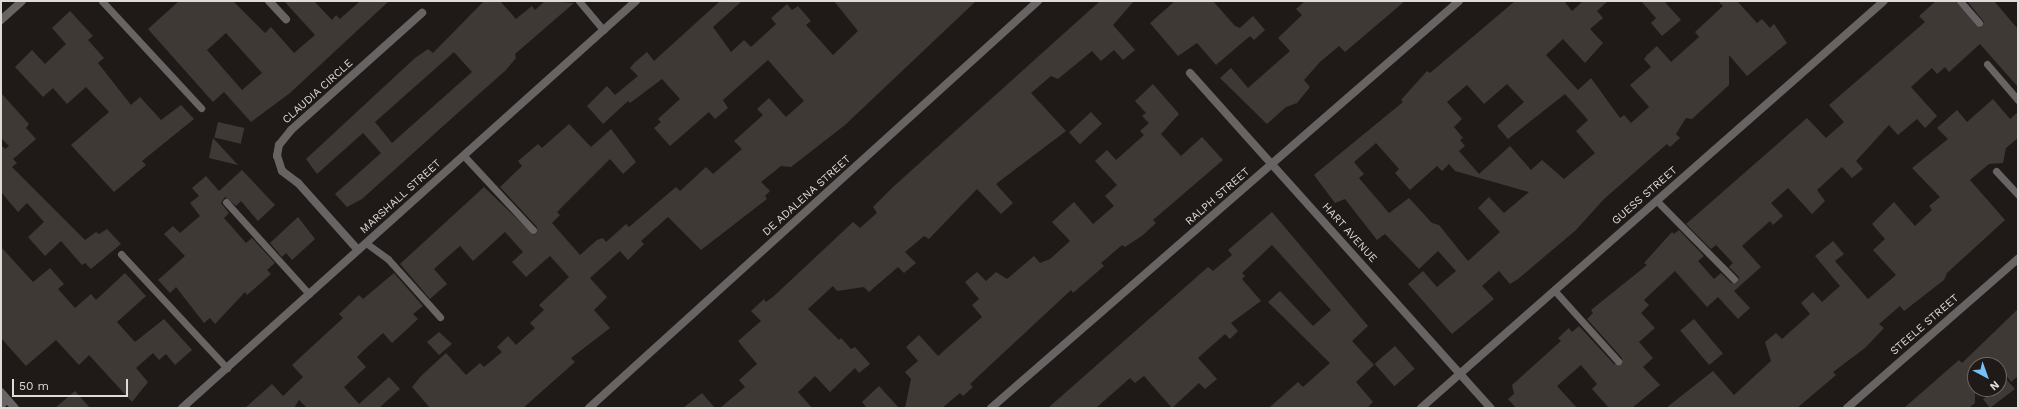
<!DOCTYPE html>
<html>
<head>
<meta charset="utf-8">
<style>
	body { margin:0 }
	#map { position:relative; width:2019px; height:409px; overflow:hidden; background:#1f1a17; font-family:"Work Sans",sans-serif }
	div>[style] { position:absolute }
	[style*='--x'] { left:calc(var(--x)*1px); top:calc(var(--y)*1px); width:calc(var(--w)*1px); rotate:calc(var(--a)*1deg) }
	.building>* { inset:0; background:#3f3936; transform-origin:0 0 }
	.service>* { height:7px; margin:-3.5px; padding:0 3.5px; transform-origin:3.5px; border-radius:3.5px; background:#676463 }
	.minor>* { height:8px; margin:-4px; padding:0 4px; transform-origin:4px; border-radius:4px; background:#676463 }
	.tertiary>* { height:8px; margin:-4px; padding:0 4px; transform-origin:4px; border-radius:4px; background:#676463 }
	span { translate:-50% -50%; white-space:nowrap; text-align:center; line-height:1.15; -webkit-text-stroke:3px #1f1a17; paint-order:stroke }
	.street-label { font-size:11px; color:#dfdbd9 }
	.frame { position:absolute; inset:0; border:2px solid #dfdbd9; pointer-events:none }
	.north { position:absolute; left:1967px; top:357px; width:40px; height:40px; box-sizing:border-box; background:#1f1a17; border:1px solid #6c6765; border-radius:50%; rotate:139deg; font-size:11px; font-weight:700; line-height:16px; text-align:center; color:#dfdbd9 }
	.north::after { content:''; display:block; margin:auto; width:14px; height:18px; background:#75c0f6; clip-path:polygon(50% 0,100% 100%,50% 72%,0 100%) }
	.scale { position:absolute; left:12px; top:379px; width:116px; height:18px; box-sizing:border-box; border:2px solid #dfdbd9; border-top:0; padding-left:5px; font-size:12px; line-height:14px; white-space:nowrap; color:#dfdbd9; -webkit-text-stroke:3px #1f1a17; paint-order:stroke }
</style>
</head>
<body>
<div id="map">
	<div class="building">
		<div style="clip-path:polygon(evenodd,179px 1px,233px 1px,265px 33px,271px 27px,294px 53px,315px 35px,284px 1px,314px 1px,332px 20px,336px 15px,340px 19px,360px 1px,389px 1px,290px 93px,251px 122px,224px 92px,213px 102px,148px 29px,179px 1px,226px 33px,262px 73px,242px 90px,207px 50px,226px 33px)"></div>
		<div style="clip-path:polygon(evenodd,484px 1px,500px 1px,516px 19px,532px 6px,535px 10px,545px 1px,574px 3px,515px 54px,516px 58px,506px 70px,461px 110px,362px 199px,347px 207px,335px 194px,381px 153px,363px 133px,317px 174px,306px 159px,415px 58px,428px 49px,433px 53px,484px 1px,454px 52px,472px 72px,392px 143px,375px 122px,454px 52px)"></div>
		<div style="clip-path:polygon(720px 1px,742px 1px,713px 27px,731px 52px,744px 40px,751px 47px,776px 24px,771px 18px,787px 4px,792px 10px,798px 6px,811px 21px,806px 25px,833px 55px,858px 31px,834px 1px,976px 1px,845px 125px,791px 167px,781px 166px,761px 182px,770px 191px,765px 196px,767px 199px,701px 250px,668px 217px,641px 241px,644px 244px,628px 260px,620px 251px,590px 278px,607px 297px,594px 310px,610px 328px,571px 358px,575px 362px,523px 408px,430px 408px,412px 387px,421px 376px,446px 353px,466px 375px,480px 363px,484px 367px,502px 352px,497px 347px,508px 336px,516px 345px,535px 328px,530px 323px,544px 310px,539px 305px,569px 277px,550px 256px,526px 277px,512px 262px,523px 252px,505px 232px,473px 261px,460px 246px,444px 260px,434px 269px,447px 284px,430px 299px,400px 264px,484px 187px,534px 235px,537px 227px,500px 187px,522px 166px,518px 161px,538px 144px,542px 148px,569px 124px,591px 147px,611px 129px,636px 162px,623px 174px,610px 159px,557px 212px,560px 215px,552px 223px,580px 255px,597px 240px,603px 238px,606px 242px,626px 224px,629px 227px,676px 187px,680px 191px,706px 167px,713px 174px,742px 149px,734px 141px,763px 115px,757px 109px,769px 98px,786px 117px,804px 101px,768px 60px,723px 100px,728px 108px,715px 119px,709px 112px,670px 146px,654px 128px,661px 122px,658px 119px,680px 99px,662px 79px,630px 103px,628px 101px,603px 124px,587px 106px,607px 86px,615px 95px,638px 76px,630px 68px,634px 63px,647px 52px,654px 61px)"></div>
		<div style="clip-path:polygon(1100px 1px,1134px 1px,1113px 25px,1135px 50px,1123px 60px,1114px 50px,1101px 61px,1092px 51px,1058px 79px,1051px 76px,1031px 93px,1066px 131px,996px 184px,1013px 203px,1001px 214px,977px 189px,929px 239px,924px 236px,905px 252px,916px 263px,904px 273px,898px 267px,869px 292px,864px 287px,837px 291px,833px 286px,808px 309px,839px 340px,841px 338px,851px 349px,855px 347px,870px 364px,859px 373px,855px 368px,830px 392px,815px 376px,798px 392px,812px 408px,720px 408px,745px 387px,739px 380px,757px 364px,738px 341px,761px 321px,751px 311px,764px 299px,766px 302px,774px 296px,853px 222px,860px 228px,877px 213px,873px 207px,893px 187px)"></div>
		<div style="clip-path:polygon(1175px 1px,1213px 1px,1235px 26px,1240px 28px,1253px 16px,1265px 30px,1254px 40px,1250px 36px,1216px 65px,1197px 43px,1178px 56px,1150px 23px)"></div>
		<div style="clip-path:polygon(1305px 1px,1405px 1px,1345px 52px,1339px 46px,1320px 62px,1304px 80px,1310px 87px,1297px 103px,1286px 107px,1267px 124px,1220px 78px,1231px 68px,1248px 88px,1290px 51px,1278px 38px,1302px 15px,1296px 9px)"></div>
		<div style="clip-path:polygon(evenodd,1515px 1px,1564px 1px,1572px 11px,1583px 1px,1608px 1px,1597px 11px,1603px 18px,1590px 29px,1603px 43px,1585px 63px,1563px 39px,1546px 55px,1578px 90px,1591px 78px,1620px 118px,1624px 115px,1631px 123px,1649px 107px,1630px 85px,1651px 67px,1644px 59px,1647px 55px,1657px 46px,1671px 62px,1699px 37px,1695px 32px,1723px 6px,1718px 1px,1737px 1px,1757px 23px,1762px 19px,1770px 28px,1774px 24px,1787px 43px,1747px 76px,1729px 55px,1729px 85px,1692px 119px,1686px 118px,1676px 134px,1680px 138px,1670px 147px,1667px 144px,1604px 199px,1576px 230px,1518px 279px,1510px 284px,1499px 271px,1482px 286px,1494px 299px,1452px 334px,1408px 284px,1423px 271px,1437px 287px,1456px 271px,1438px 251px,1419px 269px,1385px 234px,1377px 240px,1345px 199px,1335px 203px,1314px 175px,1403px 102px,1401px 100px,1427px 71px,1430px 73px,1515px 1px,1507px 84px,1524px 102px,1497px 126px,1508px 139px,1565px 94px,1588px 120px,1576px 131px,1595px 153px,1564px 179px,1542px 160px,1531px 170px,1510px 146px,1479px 174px,1459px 151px,1465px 146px,1460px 140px,1463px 138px,1454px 127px,1462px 119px,1447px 102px,1467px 85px,1484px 104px,1507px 84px,1515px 1px,1376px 143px,1399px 169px,1395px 173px,1410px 190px,1437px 166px,1442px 171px,1449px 164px,1455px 171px,1529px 192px,1504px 213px,1489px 197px,1478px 208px,1500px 232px,1468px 261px,1439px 225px,1432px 223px,1409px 198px,1389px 213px,1359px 178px,1364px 174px,1354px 162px,1376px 143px)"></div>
		<div style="clip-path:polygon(1641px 1px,1664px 1px,1681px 20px,1662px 36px,1651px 23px,1656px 18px)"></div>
		<div style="clip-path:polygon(1936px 1px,1955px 1px,1980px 28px,1984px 22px,1967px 1px,1994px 1px,2018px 29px,2018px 87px,1980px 44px,1949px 72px,1945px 67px,1937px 74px,1932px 68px,1911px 87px,1937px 116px,1925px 128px,1917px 119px,1898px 135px,1889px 125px,1856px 161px,1863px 169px,1852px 178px,1842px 167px,1817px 190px,1825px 201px,1812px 214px,1788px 188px,1771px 203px,1783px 216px,1773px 225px,1770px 221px,1742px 246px,1761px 267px,1734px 291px,1750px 308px,1738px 319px,1718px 297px,1707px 307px,1675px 271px,1644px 300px,1649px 305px,1641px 313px,1655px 328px,1639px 342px,1653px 358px,1643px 367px,1660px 385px,1632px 408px,1609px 408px,1592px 389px,1597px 384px,1581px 365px,1557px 386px,1577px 408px,1516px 408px,1508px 399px,1514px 394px,1512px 385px,1561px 341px,1558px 338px,1569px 328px,1572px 332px,1579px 326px,1614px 364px,1622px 364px,1622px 358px,1587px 319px,1593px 313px,1591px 310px,1647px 265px,1644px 263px,1672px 232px,1674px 234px,1679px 230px,1704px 256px,1698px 261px,1714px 279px,1721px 273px,1731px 283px,1737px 283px,1739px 277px,1729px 267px,1733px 263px,1716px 245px,1711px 249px,1686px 224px,1807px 118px,1826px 138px,1844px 122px,1829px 105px,1925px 22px,1919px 16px)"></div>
		<div style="clip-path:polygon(70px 11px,93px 36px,88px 40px,104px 58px,98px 63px,131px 105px,140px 97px,161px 120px,181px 105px,194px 119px,142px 161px,146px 165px,114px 192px,71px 145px,109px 112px,86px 87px,67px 104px,53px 88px,43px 97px,15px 67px,32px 50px,45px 64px,66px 44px,52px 28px)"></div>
		<div style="clip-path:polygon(1153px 84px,1179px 114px,1161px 134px,1181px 156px,1202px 137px,1223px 160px,1153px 220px,1156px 223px,1143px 235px,1125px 247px,1122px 245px,1101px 263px,1104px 266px,1073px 293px,1071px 290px,970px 384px,973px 387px,963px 396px,960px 393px,942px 408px,905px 408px,911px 379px,905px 372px,918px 361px,906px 347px,919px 335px,938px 356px,982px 317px,972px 305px,979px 299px,965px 282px,977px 272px,986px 281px,996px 272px,1007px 279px,1034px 256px,1040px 263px,1050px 259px,1070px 241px,1052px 222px,1074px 202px,1093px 224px,1114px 206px,1105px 196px,1117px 185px,1095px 161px,1107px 150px,1116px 160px,1144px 135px,1140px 131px,1149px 123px,1142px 116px,1146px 113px,1135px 101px)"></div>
		<div style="clip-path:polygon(1px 93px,29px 124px,26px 128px,36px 139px,13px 159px,17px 163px,12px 167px,85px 240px,96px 232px,99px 234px,107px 229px,121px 244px,91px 269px,85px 263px,82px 265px,61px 241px,45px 256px,28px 237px,44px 222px,27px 203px,18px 212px,1px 192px,1px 145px,5px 149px,9px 146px,1px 138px)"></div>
		<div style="clip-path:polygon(1993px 99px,2010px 119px,2018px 112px,2018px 138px,2006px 148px,2003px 163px,1989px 164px,1970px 180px,2005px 220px,1947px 273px,1944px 280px,1904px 311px,1900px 306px,1879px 324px,1884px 328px,1865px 348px,1833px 372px,1836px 375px,1797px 408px,1666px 408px,1713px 371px,1734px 395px,1771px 361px,1765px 342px,1776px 333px,1782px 339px,1810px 314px,1801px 303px,1813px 292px,1822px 302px,1840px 286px,1815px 256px,1833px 241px,1844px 254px,1835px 261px,1868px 299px,1896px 275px,1873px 250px,1885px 239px,1872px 224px,1894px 202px,1915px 226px,1932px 210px,1929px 206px,1940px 197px,1912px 168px,1948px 139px,1937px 128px,1957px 110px,1967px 122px)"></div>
		<div style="left:1091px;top:112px;width:16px;height:30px;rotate:47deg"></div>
		<div style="left:218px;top:122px;width:27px;height:16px;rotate:13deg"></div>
		<div style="clip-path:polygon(213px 138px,238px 165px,209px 158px)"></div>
		<div style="clip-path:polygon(242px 170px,275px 205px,258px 221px,241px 201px,236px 206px,225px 197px,221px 203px,229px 213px,224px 218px,246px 243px,252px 238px,275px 263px,267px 270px,271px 274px,247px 295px,245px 292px,215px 324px,210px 318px,204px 323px,176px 287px,170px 293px,158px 280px,185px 256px,164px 234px,173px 226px,180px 233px,200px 216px,190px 203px,199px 196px,192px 188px,206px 176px,219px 191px)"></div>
		<div style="clip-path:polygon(1272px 212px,1368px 326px,1352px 341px,1374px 365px,1356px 382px,1373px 402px,1367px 408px,1269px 408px,1298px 382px,1303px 387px,1330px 363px,1268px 302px,1280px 291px,1313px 326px,1331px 310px,1272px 245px,1242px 273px,1245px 276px,1242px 279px,1261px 301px,1231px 323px,1238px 331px,1230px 339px,1225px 334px,1198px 358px,1217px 379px,1205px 389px,1199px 383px,1172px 408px,1144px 376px,1135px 383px,1130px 378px,1096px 408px,1048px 408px,1208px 267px,1213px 271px,1232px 255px,1228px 250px)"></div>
		<div style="clip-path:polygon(298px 217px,315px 239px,292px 260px,286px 253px,282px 257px,270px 243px)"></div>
		<div style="clip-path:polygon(1px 247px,33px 282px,50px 268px,64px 284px,58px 289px,75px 308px,91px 294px,96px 300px,125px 273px,146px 296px,117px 322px,135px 342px,164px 319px,192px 350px,175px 365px,166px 354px,159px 360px,153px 353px,136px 368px,148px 382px,132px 402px,89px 355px,79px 365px,56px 340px,26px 366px,1px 338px)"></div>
		<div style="clip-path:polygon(394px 273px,423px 306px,413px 314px,418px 319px,392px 343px,383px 333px,364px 350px,357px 357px,366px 367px,344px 387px,359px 404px,389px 377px,400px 389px,379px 408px,307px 408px,299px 400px,294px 408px,245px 408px,272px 384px,283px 396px,303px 377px,292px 365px,343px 318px,339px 314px,359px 295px,363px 299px)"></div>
		<div style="clip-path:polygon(2018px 309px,2018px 376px,2011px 382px,1999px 365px,1975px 365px,1975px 403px,1969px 408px,1904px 408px,1959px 360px,1962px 363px)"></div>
		<div style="left:1694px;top:319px;width:45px;height:18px;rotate:50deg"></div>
		<div style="clip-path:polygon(439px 332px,452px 344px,439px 355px,427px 342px)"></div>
		<div style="left:1395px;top:346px;width:30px;height:27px;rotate:49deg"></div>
		<div style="clip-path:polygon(2006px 379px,2015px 389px,1990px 408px,1983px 399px,1999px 389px)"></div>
		<div style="clip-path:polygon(879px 386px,899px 408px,867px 408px,862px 402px)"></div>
		<div style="clip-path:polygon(75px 391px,90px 408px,55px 408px)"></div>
		<div style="clip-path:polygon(702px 393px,715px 408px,683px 408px)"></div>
	</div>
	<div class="service">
		<div style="--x:102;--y:1;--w:146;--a:47.2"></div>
		<div style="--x:579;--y:1;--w:38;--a:50"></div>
		<div style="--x:1960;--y:1;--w:29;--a:49"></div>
		<div style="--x:1987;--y:64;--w:48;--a:49.3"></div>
		<div style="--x:464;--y:156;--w:101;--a:47"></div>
		<div style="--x:1996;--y:171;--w:33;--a:47"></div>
		<div style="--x:1656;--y:200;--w:111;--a:45.4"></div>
		<div style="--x:226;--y:202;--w:124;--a:47.9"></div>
		<div style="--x:366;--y:243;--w:27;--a:36"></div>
		<div style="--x:388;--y:259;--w:78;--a:48.1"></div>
		<div style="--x:121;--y:254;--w:156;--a:47.1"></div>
		<div style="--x:1554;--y:290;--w:96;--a:48"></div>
		<div style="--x:1;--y:405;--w:8;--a:-45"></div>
	</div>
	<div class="minor">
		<div style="--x:269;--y:1;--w:25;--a:47"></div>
		<div style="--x:1;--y:20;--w:28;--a:-42"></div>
		<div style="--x:1190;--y:73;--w:450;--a:48.1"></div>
		<div style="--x:358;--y:250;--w:90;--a:-131.8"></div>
		<div style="--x:298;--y:183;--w:20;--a:-143"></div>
		<div style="--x:282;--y:171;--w:16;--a:-108"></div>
		<div style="--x:277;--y:156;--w:11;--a:-80"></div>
		<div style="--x:279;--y:145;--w:19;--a:-51"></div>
		<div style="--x:291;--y:130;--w:176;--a:-41.8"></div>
		<div style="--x:182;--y:408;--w:610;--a:-41.88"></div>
		<div style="--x:589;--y:408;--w:606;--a:-42.19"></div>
		<div style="--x:991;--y:408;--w:620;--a:-41.01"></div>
		<div style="--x:1421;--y:408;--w:616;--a:-41.32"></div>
		<div style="--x:1847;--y:408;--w:227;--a:-41.1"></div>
	</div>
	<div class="tertiary">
		<div style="--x:1;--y:392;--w:21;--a:49"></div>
	</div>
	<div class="street-label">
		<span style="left:318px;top:92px;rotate:-42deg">CLAUDIA CIRCLE</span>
		<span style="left:807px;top:196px;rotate:-42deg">DE ADALENA STREET</span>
		<span style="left:1645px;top:196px;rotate:-41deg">GUESS STREET</span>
		<span style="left:401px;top:197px;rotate:-42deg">MARSHALL STREET</span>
		<span style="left:1218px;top:197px;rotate:-41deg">RALPH STREET</span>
		<span style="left:1349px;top:233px;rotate:48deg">HART AVENUE</span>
		<span style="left:1925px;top:325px;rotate:-41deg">STEELE STREET</span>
	</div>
	<div class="frame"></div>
	<div class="north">N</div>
	<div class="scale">50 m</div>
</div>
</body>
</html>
